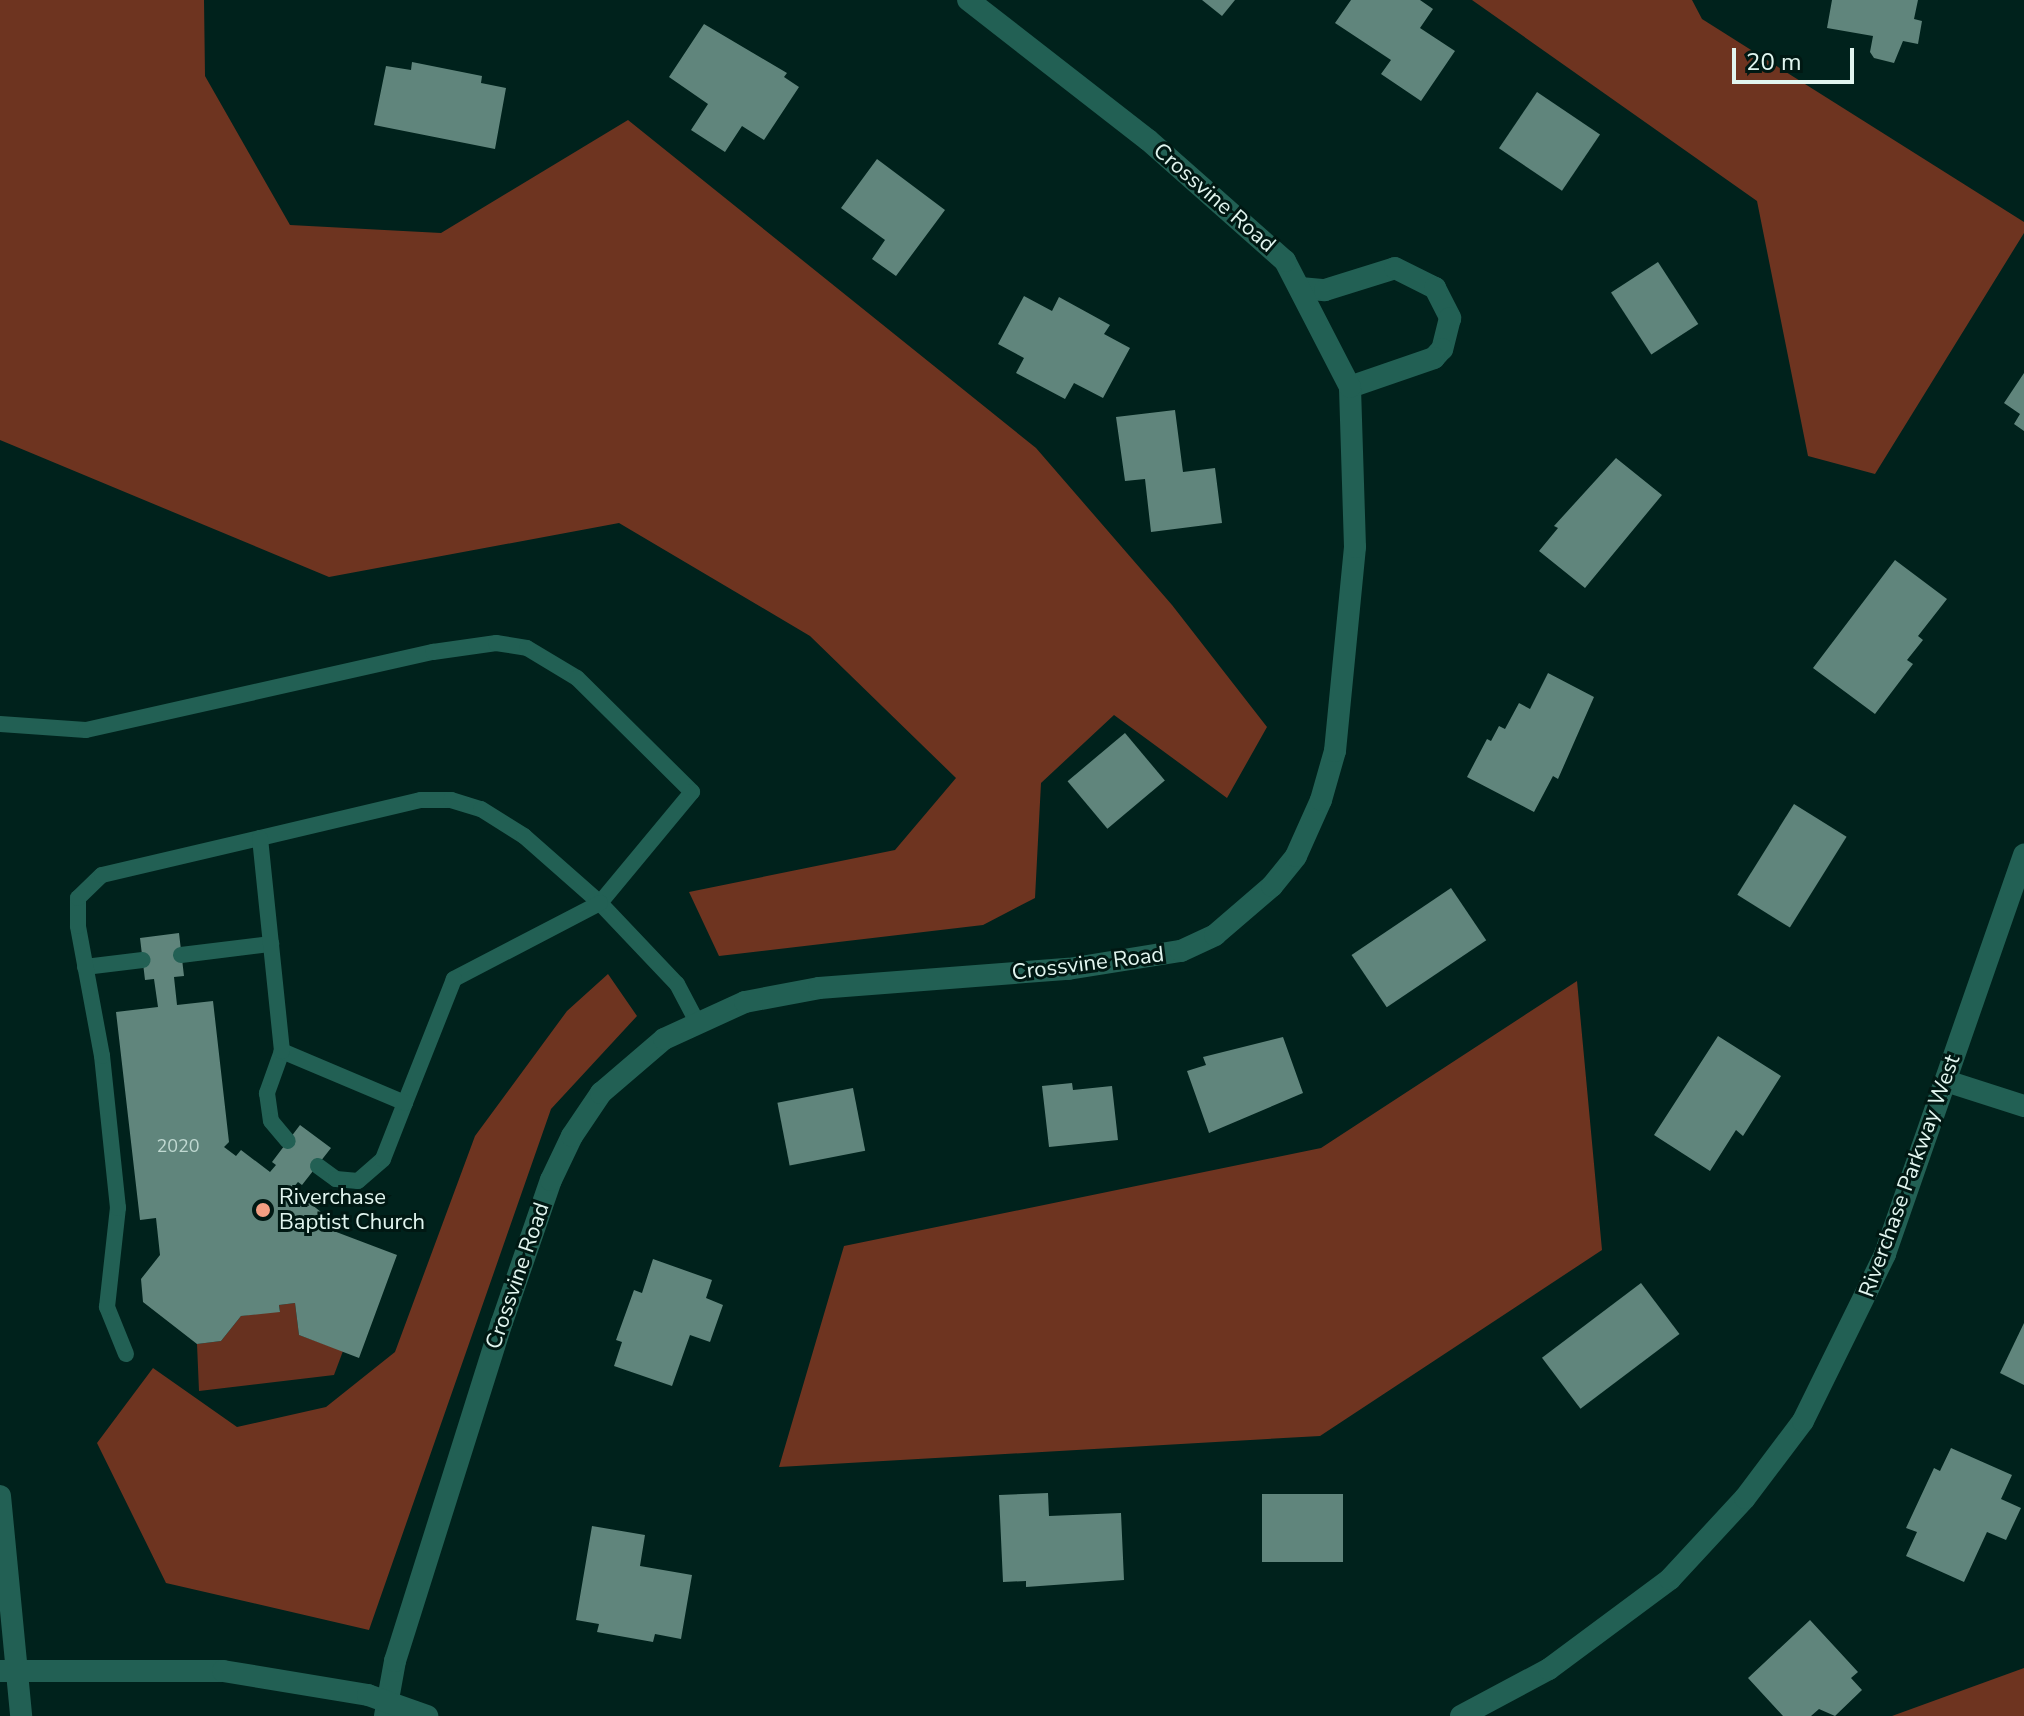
<!DOCTYPE html>
<html>
<head>
<meta charset="utf-8">
<style>
	body { margin:0 }
	#map { position:relative; width:2024px; height:1716px; overflow:hidden; background:#00221c; font-family:"Nunito Sans",sans-serif }
	div>[style] { position:absolute }
	[style*='--x'] { left:calc(var(--x)*1px); top:calc(var(--y)*1px); width:calc(var(--w)*1px); rotate:calc(var(--a)*1deg) }
	.green>* { inset:0; background:#67311f }
	.forest>* { inset:0; background:#6e3420 }
	.building>* { inset:0; background:#60857c; transform-origin:0 0 }
	.service>* { height:16px; margin:-8px; padding:0 8px; transform-origin:8px; border-radius:8px; background:#226054 }
	.minor>* { height:22px; margin:-11px; padding:0 11px; transform-origin:11px; border-radius:11px; background:#226054 }
	.tertiary>* { height:22px; margin:-11px; padding:0 11px; transform-origin:11px; border-radius:11px; background:#226054 }
	.dots>* { width:22px; height:22px; translate:-50% -50%; box-sizing:border-box; border:4px solid #001813; border-radius:50% }
	span { translate:-50% -50%; white-space:nowrap; text-align:center; line-height:1.15; -webkit-text-stroke:6px #001813; paint-order:stroke }
	.number-label { font-size:18px; color:#c1d9d2 }
	.number-label span { -webkit-text-stroke-width:0 }
	.street-label { font-size:22px; color:#e1f5ef }
	.poi-label { font-size:22px; color:#e1f5ef }
	.left { translate:0 -50%; text-align:left }
	.scale { position:absolute; left:1732px; top:48px; width:122px; height:36px; box-sizing:border-box; border:4px solid #e1f5ef; border-top:0; padding-left:10px; font-size:24px; line-height:28px; white-space:nowrap; color:#e1f5ef; -webkit-text-stroke:6px #001813; paint-order:stroke }
</style>
</head>
<body>
<div id="map">
	<div class="green">
		<div style="clip-path:polygon(295px 1303px,299px 1335px,343px 1351px,334px 1375px,199px 1391px,197px 1344px,221px 1341px,241px 1316px,280px 1311px,279px 1305px)"></div>
	</div>
	<div class="forest">
		<div style="clip-path:polygon(0 0,204px 0,205px 76px,290px 225px,441px 233px,628px 120px,1036px 448px,1172px 605px,1267px 727px,1227px 798px,1114px 715px,1041px 783px,1035px 898px,983px 925px,719px 956px,689px 892px,895px 850px,956px 778px,810px 636px,619px 523px,329px 577px,0 440px)"></div>
		<div style="clip-path:polygon(1472px 0,1692px 0,1702px 19px,2024px 222px,2024px 233px,1875px 474px,1808px 456px,1757px 201px)"></div>
		<div style="clip-path:polygon(608px 974px,637px 1016px,551px 1109px,369px 1630px,166px 1583px,97px 1443px,153px 1368px,237px 1427px,326px 1407px,395px 1352px,475px 1136px,567px 1011px)"></div>
		<div style="clip-path:polygon(1577px 981px,1602px 1250px,1320px 1436px,779px 1467px,844px 1246px,1321px 1148px)"></div>
		<div style="clip-path:polygon(2024px 1668px,2024px 1716px,1892px 1716px)"></div>
	</div>
	<div class="building">
		<div style="clip-path:polygon(1202px 0,1235px 0,1222px 16px)"></div>
		<div style="clip-path:polygon(1351px 0,1420px 0,1433px 9px,1420px 28px,1455px 51px,1421px 101px,1381px 74px,1391px 60px,1335px 23px)"></div>
		<div style="clip-path:polygon(1832px 0,1918px 0,1914px 19px,1922px 21px,1918px 44px,1903px 41px,1894px 63px,1874px 58px,1870px 52px,1873px 36px,1827px 28px)"></div>
		<div style="clip-path:polygon(704px 24px,787px 73px,784px 77px,799px 87px,764px 140px,742px 126px,725px 152px,691px 130px,708px 104px,669px 77px)"></div>
		<div style="clip-path:polygon(412px 62px,482px 76px,481px 83px,506px 88px,495px 149px,374px 125px,386px 66px,411px 70px)"></div>
		<div style="left:1537px;top:92px;width:76px;height:68px;rotate:34deg"></div>
		<div style="clip-path:polygon(877px 159px,945px 210px,896px 276px,872px 259px,885px 240px,841px 208px)"></div>
		<div style="left:1658px;top:262px;width:74px;height:56px;rotate:57deg"></div>
		<div style="clip-path:polygon(1024px 296px,1052px 311px,1059px 297px,1110px 325px,1104px 334px,1130px 348px,1103px 398px,1074px 383px,1065px 399px,1016px 373px,1024px 358px,998px 344px)"></div>
		<div style="clip-path:polygon(2024px 373px,2024px 431px,2014px 424px,2020px 414px,2004px 403px)"></div>
		<div style="clip-path:polygon(1175px 410px,1183px 472px,1215px 468px,1222px 523px,1151px 532px,1145px 479px,1125px 481px,1116px 417px)"></div>
		<div style="clip-path:polygon(1616px 458px,1662px 495px,1585px 588px,1539px 551px,1558px 528px,1554px 526px)"></div>
		<div style="clip-path:polygon(1895px 560px,1947px 599px,1918px 636px,1923px 640px,1907px 660px,1913px 664px,1875px 714px,1813px 668px)"></div>
		<div style="clip-path:polygon(1548px 673px,1594px 697px,1558px 779px,1553px 776px,1534px 812px,1467px 777px,1487px 739px,1491px 741px,1499px 726px,1505px 729px,1519px 703px,1530px 709px)"></div>
		<div style="left:1125px;top:733px;width:62px;height:75px;rotate:50deg"></div>
		<div style="left:1794px;top:804px;width:62px;height:107px;rotate:32deg"></div>
		<div style="left:1451px;top:888px;width:63px;height:120px;rotate:56deg"></div>
		<div style="clip-path:polygon(179px 933px,184px 976px,174px 977px,177px 1005px,213px 1001px,229px 1142px,224px 1147px,236px 1156px,241px 1150px,270px 1172px,276px 1165px,272px 1162px,300px 1125px,331px 1148px,302px 1185px,298px 1182px,292px 1189px,321px 1212px,316px 1219px,331px 1230px,397px 1255px,359px 1358px,299px 1335px,295px 1303px,279px 1305px,280px 1312px,241px 1316px,221px 1341px,197px 1344px,143px 1302px,141px 1279px,160px 1255px,156px 1218px,140px 1220px,116px 1012px,158px 1007px,154px 979px,145px 980px,140px 938px)"></div>
		<div style="clip-path:polygon(1718px 1036px,1781px 1076px,1743px 1136px,1736px 1130px,1710px 1171px,1654px 1135px)"></div>
		<div style="clip-path:polygon(1283px 1037px,1303px 1093px,1209px 1133px,1187px 1071px,1206px 1065px,1203px 1057px)"></div>
		<div style="clip-path:polygon(1072px 1083px,1073px 1090px,1112px 1086px,1118px 1140px,1049px 1147px,1042px 1086px)"></div>
		<div style="left:853px;top:1088px;width:64px;height:77px;rotate:79deg"></div>
		<div style="clip-path:polygon(653px 1259px,712px 1280px,706px 1298px,723px 1305px,710px 1342px,690px 1335px,672px 1386px,614px 1366px,622px 1342px,616px 1340px,634px 1290px,642px 1293px)"></div>
		<div style="left:1641px;top:1283px;width:64px;height:124px;rotate:53deg"></div>
		<div style="clip-path:polygon(2024px 1323px,2024px 1385px,2000px 1373px)"></div>
		<div style="clip-path:polygon(1951px 1448px,2012px 1475px,2001px 1499px,2021px 1508px,2006px 1540px,1987px 1532px,1964px 1582px,1906px 1556px,1917px 1532px,1906px 1528px,1934px 1468px,1940px 1471px)"></div>
		<div style="clip-path:polygon(1048px 1493px,1049px 1516px,1121px 1513px,1124px 1580px,1026px 1587px,1026px 1581px,1003px 1582px,999px 1495px)"></div>
		<div style="left:1343px;top:1494px;width:68px;height:81px;rotate:90deg"></div>
		<div style="clip-path:polygon(592px 1526px,645px 1535px,640px 1566px,692px 1575px,681px 1639px,655px 1634px,653px 1642px,597px 1632px,599px 1624px,576px 1620px)"></div>
		<div style="clip-path:polygon(1810px 1620px,1858px 1672px,1851px 1678px,1862px 1690px,1835px 1716px,1819px 1709px,1811px 1716px,1783px 1716px,1748px 1678px)"></div>
	</div>
	<div class="service">
		<div style="--x:0;--y:724;--w:86;--a:4"></div>
		<div style="--x:86;--y:730;--w:356;--a:-12.7"></div>
		<div style="--x:433;--y:652;--w:64;--a:-8.1"></div>
		<div style="--x:496;--y:643;--w:31;--a:9"></div>
		<div style="--x:527;--y:648;--w:58;--a:31"></div>
		<div style="--x:577;--y:678;--w:162;--a:44.7"></div>
		<div style="--x:692;--y:792;--w:144;--a:129.7"></div>
		<div style="--x:600;--y:903;--w:112;--a:46.5"></div>
		<div style="--x:677;--y:984;--w:43;--a:62.2"></div>
		<div style="--x:181;--y:955;--w:91;--a:-7"></div>
		<div style="--x:85;--y:967;--w:58;--a:-6.9"></div>
		<div style="--x:282;--y:1051;--w:45;--a:109.7"></div>
		<div style="--x:267;--y:1093;--w:28;--a:82"></div>
		<div style="--x:271;--y:1121;--w:26;--a:50"></div>
		<div style="--x:318;--y:1166;--w:22;--a:36"></div>
		<div style="--x:336;--y:1179;--w:22;--a:5"></div>
		<div style="--x:358;--y:1181;--w:33;--a:-41"></div>
		<div style="--x:383;--y:1159;--w:60;--a:-68.6"></div>
		<div style="--x:126;--y:1354;--w:51;--a:-112"></div>
		<div style="--x:107;--y:1307;--w:100;--a:-83.7"></div>
		<div style="--x:118;--y:1208;--w:153;--a:-96"></div>
		<div style="--x:102;--y:1056;--w:132;--a:-100.5"></div>
		<div style="--x:78;--y:926;--w:28;--a:-90"></div>
		<div style="--x:78;--y:898;--w:33;--a:-44"></div>
		<div style="--x:102;--y:875;--w:162;--a:-13.2"></div>
		<div style="--x:260;--y:838;--w:165;--a:-13.3"></div>
		<div style="--x:421;--y:800;--w:30;--a:0"></div>
		<div style="--x:451;--y:800;--w:31;--a:17"></div>
		<div style="--x:481;--y:809;--w:51;--a:32.1"></div>
		<div style="--x:524;--y:836;--w:101;--a:41.4"></div>
		<div style="--x:600;--y:903;--w:165;--a:152.5"></div>
		<div style="--x:454;--y:979;--w:133;--a:111.6"></div>
		<div style="--x:405;--y:1103;--w:134;--a:-157.1"></div>
		<div style="--x:282;--y:1051;--w:214;--a:-95.9"></div>
	</div>
	<div class="minor">
		<div style="--x:1300;--y:288;--w:25;--a:5"></div>
		<div style="--x:1325;--y:290;--w:73;--a:-17.4"></div>
		<div style="--x:1395;--y:268;--w:45;--a:26.6"></div>
		<div style="--x:1435;--y:288;--w:34;--a:63"></div>
		<div style="--x:1450;--y:318;--w:32;--a:104"></div>
		<div style="--x:1442;--y:349;--w:12;--a:132"></div>
		<div style="--x:1434;--y:358;--w:89;--a:161"></div>
		<div style="--x:1946;--y:1081;--w:82;--a:17.8"></div>
		<div style="--x:385;--y:1716;--w:56;--a:-79.7"></div>
		<div style="--x:395;--y:1661;--w:355;--a:-72.5"></div>
		<div style="--x:502;--y:1322;--w:150;--a:-71"></div>
		<div style="--x:551;--y:1180;--w:49;--a:-64.5"></div>
		<div style="--x:572;--y:1136;--w:52;--a:-56"></div>
		<div style="--x:601;--y:1093;--w:83;--a:-40.6"></div>
		<div style="--x:664;--y:1039;--w:89;--a:-24.6"></div>
		<div style="--x:745;--y:1002;--w:75;--a:-10.7"></div>
		<div style="--x:819;--y:988;--w:250;--a:-4.4"></div>
		<div style="--x:1068;--y:969;--w:114;--a:-9.1"></div>
		<div style="--x:1181;--y:951;--w:38;--a:-25"></div>
		<div style="--x:1215;--y:935;--w:75;--a:-40.7"></div>
		<div style="--x:1272;--y:886;--w:38;--a:-51"></div>
		<div style="--x:1296;--y:856;--w:61;--a:-65.9"></div>
		<div style="--x:1321;--y:800;--w:51;--a:-74.1"></div>
		<div style="--x:1335;--y:751;--w:205;--a:-84.4"></div>
		<div style="--x:1355;--y:547;--w:160;--a:-91.8"></div>
		<div style="--x:1350;--y:387;--w:142;--a:-117.3"></div>
		<div style="--x:1285;--y:261;--w:183;--a:-138.5"></div>
		<div style="--x:1148;--y:140;--w:228;--a:-142.1"></div>
	</div>
	<div class="tertiary">
		<div style="--x:0;--y:1496;--w:221;--a:84.5"></div>
		<div style="--x:0;--y:1671;--w:223;--a:0"></div>
		<div style="--x:223;--y:1671;--w:147;--a:9.4"></div>
		<div style="--x:368;--y:1695;--w:63;--a:19.6"></div>
		<div style="--x:1461;--y:1716;--w:100;--a:-28.1"></div>
		<div style="--x:1549;--y:1669;--w:151;--a:-36.6"></div>
		<div style="--x:1670;--y:1579;--w:110;--a:-47.2"></div>
		<div style="--x:1745;--y:1498;--w:96;--a:-53"></div>
		<div style="--x:1803;--y:1421;--w:186;--a:-63.8"></div>
		<div style="--x:1885;--y:1254;--w:423;--a:-70.8"></div>
	</div>
	<div class="dots">
		<div style="left:263px;top:1210px;background:#f39f83"></div>
	</div>
	<div class="number-label">
		<span style="left:178px;top:1146px">2020</span>
	</div>
	<div class="street-label">
		<span style="left:1214px;top:198px;rotate:41deg">Crossvine Road</span>
		<span style="left:1088px;top:964px;rotate:-7deg">Crossvine Road</span>
		<span style="left:1910px;top:1176px;rotate:-70deg">Riverchase Parkway West</span>
		<span style="left:518px;top:1276px;rotate:-71deg">Crossvine Road</span>
	</div>
	<div class="poi-label">
		<span class="left" style="left:279px;top:1210px">Riverchase<br>Baptist Church</span>
	</div>
	<div class="scale">20 m</div>
</div>
</body>
</html>
